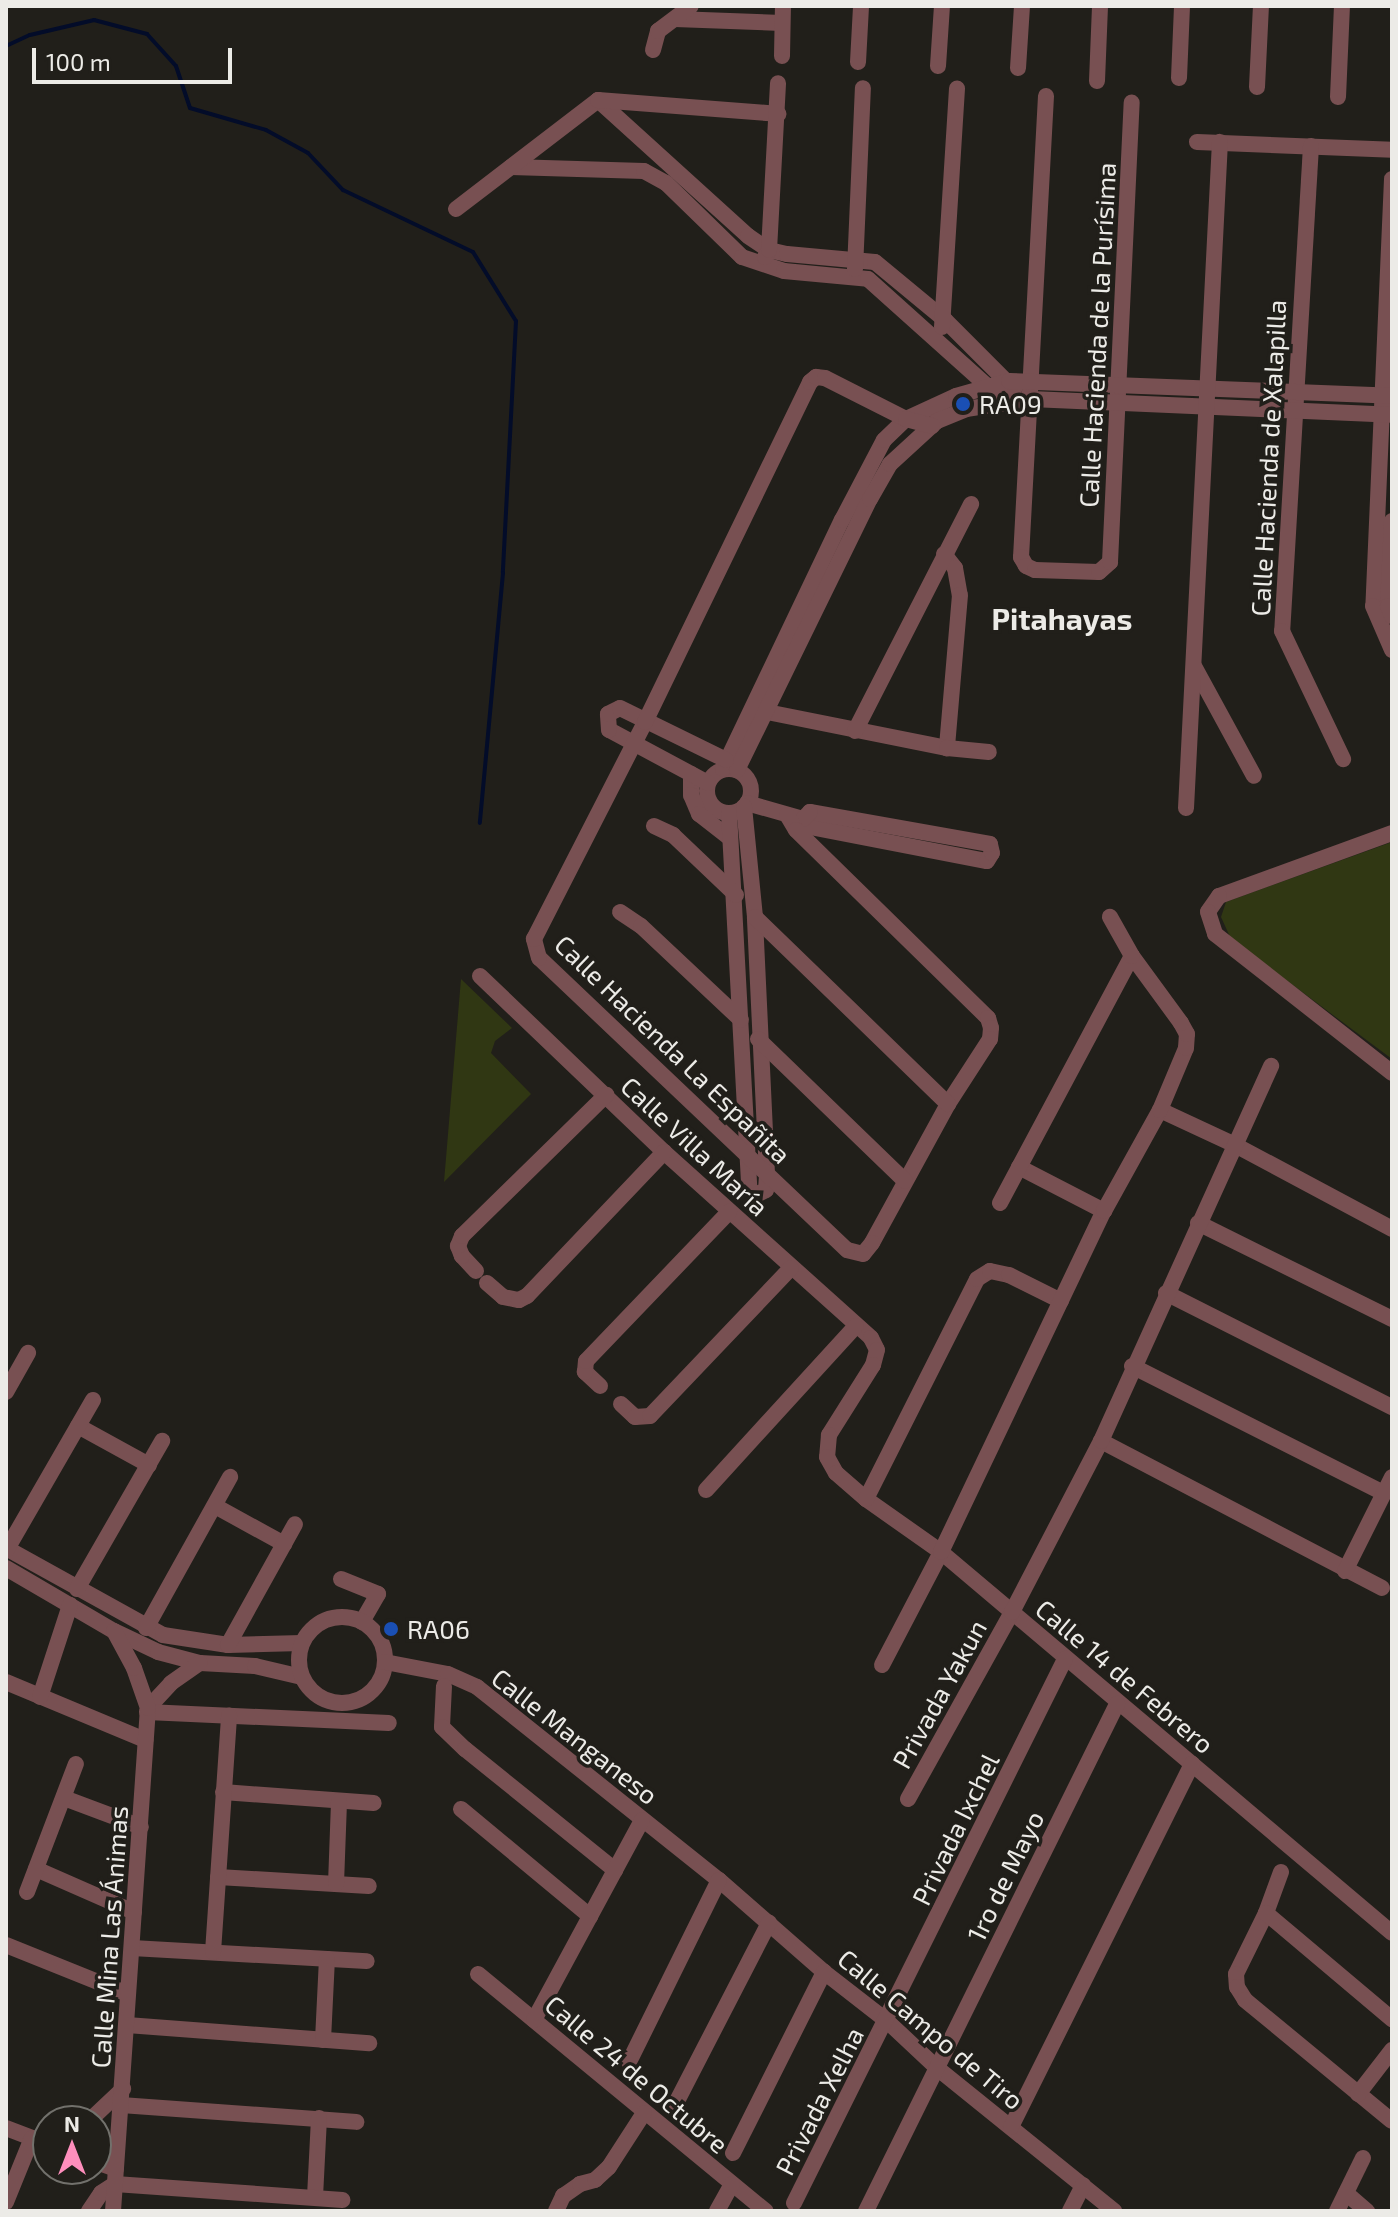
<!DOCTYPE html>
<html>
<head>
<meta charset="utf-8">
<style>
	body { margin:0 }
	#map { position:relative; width:1398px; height:2217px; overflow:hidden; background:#211f1a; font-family:"Exo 2",sans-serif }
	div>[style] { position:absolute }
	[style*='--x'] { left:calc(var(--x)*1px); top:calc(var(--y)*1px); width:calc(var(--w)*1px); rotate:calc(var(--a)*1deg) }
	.green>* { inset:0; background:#303713 }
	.stream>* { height:4px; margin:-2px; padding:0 2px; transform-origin:2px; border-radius:2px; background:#030c29 }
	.minor>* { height:16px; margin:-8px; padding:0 8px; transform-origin:8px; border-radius:8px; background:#785052 }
	.minor>.ring { margin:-8px; padding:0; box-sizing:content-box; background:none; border:16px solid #785052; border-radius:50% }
	.dots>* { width:22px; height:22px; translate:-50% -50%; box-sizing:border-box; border:4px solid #211f1a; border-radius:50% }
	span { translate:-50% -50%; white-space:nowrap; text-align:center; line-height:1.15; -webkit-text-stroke:7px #211f1a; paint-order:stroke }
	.street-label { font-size:26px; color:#ecebe7 }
	.poi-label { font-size:26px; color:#ecebe7 }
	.left { translate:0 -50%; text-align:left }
	.quarter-label { font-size:30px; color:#ecebe7; font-weight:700 }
	.frame { position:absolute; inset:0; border:8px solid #ecebe7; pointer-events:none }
	.north { position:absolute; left:32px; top:2105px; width:80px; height:80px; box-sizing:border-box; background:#211f1a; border:2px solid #72716c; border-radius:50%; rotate:0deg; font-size:22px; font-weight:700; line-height:32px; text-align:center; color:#ecebe7 }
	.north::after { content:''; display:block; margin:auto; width:28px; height:36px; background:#fe8ebc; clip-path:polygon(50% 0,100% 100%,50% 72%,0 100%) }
	.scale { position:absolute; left:32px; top:48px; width:200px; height:36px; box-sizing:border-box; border:4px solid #ecebe7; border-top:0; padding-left:10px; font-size:24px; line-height:28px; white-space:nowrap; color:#ecebe7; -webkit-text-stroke:6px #211f1a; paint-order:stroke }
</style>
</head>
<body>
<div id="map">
	<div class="green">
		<div style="clip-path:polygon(1392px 842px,1392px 1059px,1231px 939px,1221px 917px,1226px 902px)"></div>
		<div style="clip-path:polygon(461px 979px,512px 1028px,495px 1041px,491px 1053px,531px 1094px,444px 1182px)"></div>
	</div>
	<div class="stream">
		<div style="--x:6;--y:46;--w:26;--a:-25"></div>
		<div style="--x:30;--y:35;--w:66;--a:-13.2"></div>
		<div style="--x:94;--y:20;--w:55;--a:14.8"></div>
		<div style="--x:147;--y:34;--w:43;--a:47.8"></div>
		<div style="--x:176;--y:66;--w:44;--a:71.6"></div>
		<div style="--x:190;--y:108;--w:79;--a:16.1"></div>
		<div style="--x:266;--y:130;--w:48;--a:28.7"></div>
		<div style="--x:308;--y:153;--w:51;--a:46.6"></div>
		<div style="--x:343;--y:190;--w:144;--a:25.5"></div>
		<div style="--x:473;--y:252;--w:81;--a:58.1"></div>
		<div style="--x:516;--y:321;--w:252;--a:93"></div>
		<div style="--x:503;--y:573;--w:251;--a:95.3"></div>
	</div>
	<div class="minor">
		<div style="--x:675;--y:19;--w:107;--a:2.1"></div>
		<div style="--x:653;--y:50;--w:20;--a:-75"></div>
		<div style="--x:658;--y:31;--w:41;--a:-37.1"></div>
		<div style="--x:782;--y:56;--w:50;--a:-88.9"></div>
		<div style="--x:858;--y:62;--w:56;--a:-86.9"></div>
		<div style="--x:938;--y:66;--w:60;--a:-86.2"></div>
		<div style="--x:1018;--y:68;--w:62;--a:-86.3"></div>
		<div style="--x:1179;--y:78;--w:72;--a:-87.6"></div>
		<div style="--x:1097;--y:81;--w:75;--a:-87.7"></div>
		<div style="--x:1257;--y:87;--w:81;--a:-87.2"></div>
		<div style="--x:1046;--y:96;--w:462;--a:93.1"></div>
		<div style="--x:1021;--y:557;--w:10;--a:61"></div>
		<div style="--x:1026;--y:566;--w:10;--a:24"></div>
		<div style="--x:1035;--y:570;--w:64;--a:1.8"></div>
		<div style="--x:1099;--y:572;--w:15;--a:-42"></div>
		<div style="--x:1110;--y:562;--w:460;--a:-87.3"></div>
		<div style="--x:1338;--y:97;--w:91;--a:-87.5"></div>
		<div style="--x:598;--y:100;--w:202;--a:42.2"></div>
		<div style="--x:748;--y:236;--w:25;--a:34"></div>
		<div style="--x:769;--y:250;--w:18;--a:13"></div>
		<div style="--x:787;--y:254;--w:88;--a:5.2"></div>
		<div style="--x:875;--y:262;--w:91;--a:39.6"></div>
		<div style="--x:945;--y:320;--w:98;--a:45"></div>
		<div style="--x:1197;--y:142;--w:195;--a:2.3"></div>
		<div style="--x:1311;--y:146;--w:486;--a:93.4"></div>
		<div style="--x:1282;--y:631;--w:142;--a:64.5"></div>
		<div style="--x:511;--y:167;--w:133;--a:1.7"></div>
		<div style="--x:644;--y:171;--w:25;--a:29"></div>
		<div style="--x:666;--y:183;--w:106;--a:44.2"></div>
		<div style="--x:742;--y:257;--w:44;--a:18.4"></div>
		<div style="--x:784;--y:271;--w:84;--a:5.4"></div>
		<div style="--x:868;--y:279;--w:169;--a:41.9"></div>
		<div style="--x:1392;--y:179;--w:427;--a:92.5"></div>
		<div style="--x:1373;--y:606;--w:48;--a:66.6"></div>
		<div style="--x:456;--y:209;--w:179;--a:-37.5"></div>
		<div style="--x:598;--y:100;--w:181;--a:4.4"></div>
		<div style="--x:765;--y:257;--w:8;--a:-60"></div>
		<div style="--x:769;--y:250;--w:167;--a:-86.9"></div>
		<div style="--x:855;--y:269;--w:181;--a:-87.5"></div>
		<div style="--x:942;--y:327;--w:239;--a:-86.4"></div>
		<div style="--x:1392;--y:521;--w:85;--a:92.7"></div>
		<div style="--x:1388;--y:606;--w:11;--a:68"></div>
		<div style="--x:944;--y:554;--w:18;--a:52"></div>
		<div style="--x:955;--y:568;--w:27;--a:80"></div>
		<div style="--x:960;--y:595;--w:154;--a:94.9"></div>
		<div style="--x:1194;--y:666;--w:125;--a:61.4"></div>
		<div style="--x:767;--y:712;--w:184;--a:11.3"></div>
		<div style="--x:947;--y:748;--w:42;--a:5.4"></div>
		<div style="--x:855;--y:731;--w:255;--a:-62.9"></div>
		<div class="ring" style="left:707px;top:769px;width:28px;height:28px"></div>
		<div style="--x:723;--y:769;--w:276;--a:-64.5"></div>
		<div style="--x:842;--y:520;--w:90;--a:-62.3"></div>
		<div style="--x:884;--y:440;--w:30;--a:-44"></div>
		<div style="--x:906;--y:419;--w:55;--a:-24.7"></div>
		<div style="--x:956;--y:396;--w:55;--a:-15.8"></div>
		<div style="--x:1009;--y:381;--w:383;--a:2.2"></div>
		<div style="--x:737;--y:770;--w:302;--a:-63.9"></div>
		<div style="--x:870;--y:499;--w:40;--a:-60.3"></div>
		<div style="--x:890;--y:464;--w:64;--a:-42.5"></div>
		<div style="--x:937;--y:421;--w:31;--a:-22"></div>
		<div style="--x:966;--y:409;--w:66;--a:-8.7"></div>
		<div style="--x:1031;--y:399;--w:361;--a:2.5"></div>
		<div style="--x:691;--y:774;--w:21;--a:90"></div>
		<div style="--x:691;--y:795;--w:21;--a:67"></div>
		<div style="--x:699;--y:814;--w:39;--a:38"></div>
		<div style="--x:708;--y:783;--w:112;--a:-151.8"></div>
		<div style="--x:609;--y:730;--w:16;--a:-94"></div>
		<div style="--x:608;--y:714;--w:13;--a:-27"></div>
		<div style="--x:620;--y:708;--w:118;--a:26.1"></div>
		<div style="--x:747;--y:803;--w:58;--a:15.9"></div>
		<div style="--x:803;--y:819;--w:11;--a:49"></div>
		<div style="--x:810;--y:827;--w:180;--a:10.9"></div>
		<div style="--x:987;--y:861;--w:9;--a:-58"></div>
		<div style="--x:992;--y:853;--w:9;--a:-103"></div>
		<div style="--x:990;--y:844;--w:183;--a:-169.9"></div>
		<div style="--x:810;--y:812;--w:10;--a:135"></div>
		<div style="--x:1186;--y:808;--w:667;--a:-87.08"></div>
		<div style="--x:729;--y:813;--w:376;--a:86.9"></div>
		<div style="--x:749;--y:1188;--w:10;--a:45"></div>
		<div style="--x:756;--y:1195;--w:11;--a:-27"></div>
		<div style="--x:766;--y:1190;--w:16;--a:-86"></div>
		<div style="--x:767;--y:1174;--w:257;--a:-92.7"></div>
		<div style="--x:755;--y:917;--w:111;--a:-95.7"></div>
		<div style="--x:787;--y:815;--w:17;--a:59"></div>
		<div style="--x:796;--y:830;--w:269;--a:44.4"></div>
		<div style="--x:988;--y:1018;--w:10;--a:73"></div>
		<div style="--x:991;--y:1028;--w:11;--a:95"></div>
		<div style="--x:990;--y:1039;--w:77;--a:122.9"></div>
		<div style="--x:948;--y:1104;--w:158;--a:118.7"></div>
		<div style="--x:872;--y:1243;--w:14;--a:129"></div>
		<div style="--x:863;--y:1254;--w:16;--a:-166"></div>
		<div style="--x:847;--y:1250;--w:424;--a:-136.5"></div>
		<div style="--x:539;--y:958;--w:20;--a:-105"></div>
		<div style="--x:534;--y:939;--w:244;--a:-62.9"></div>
		<div style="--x:645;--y:722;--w:378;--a:-64.1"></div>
		<div style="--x:810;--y:382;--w:8;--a:-40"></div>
		<div style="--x:816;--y:377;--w:9;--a:6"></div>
		<div style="--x:825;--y:378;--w:91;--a:26.8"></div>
		<div style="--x:906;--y:419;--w:27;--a:15"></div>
		<div style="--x:654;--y:826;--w:21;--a:25"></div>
		<div style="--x:673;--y:835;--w:87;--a:43.6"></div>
		<div style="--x:1392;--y:833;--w:184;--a:160"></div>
		<div style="--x:1219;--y:896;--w:19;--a:125"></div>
		<div style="--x:1208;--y:912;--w:23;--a:72"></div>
		<div style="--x:1215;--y:934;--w:225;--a:38.1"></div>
		<div style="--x:620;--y:912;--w:25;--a:34"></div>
		<div style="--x:641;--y:926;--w:137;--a:43.2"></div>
		<div style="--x:755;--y:917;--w:269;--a:44.1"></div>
		<div style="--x:480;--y:976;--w:255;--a:43.7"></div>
		<div style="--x:664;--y:1152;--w:278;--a:41.9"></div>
		<div style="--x:871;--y:1338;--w:13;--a:63"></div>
		<div style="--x:877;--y:1350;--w:16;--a:105"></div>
		<div style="--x:873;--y:1365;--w:83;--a:122.2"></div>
		<div style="--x:829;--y:1435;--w:22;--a:95"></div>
		<div style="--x:827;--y:1457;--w:18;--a:61"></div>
		<div style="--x:836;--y:1473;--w:40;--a:41"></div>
		<div style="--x:866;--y:1499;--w:92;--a:35.2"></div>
		<div style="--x:941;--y:1552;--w:590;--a:40.19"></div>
		<div style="--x:758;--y:1039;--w:204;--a:44"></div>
		<div style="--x:1160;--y:1110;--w:83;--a:25"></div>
		<div style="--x:1235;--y:1145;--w:178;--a:28.1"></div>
		<div style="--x:1019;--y:1167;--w:96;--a:27.4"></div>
		<div style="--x:1000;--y:1203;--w:280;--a:-61.9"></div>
		<div style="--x:1198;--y:1223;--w:216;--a:26.3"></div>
		<div style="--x:476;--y:1271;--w:21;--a:-133"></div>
		<div style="--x:462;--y:1256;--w:11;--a:-112"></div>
		<div style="--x:458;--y:1246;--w:11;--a:-68"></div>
		<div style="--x:462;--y:1236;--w:202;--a:-44.4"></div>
		<div style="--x:487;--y:1283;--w:21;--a:41"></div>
		<div style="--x:503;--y:1297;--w:16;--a:11"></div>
		<div style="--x:519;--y:1300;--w:9;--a:-27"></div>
		<div style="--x:527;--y:1296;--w:199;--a:-46.4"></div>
		<div style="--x:1166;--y:1293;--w:253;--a:26.8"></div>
		<div style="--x:1132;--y:1366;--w:281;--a:26.8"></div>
		<div style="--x:600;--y:1386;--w:21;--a:-137"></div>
		<div style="--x:585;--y:1372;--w:11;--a:-85"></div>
		<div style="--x:586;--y:1361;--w:207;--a:-46.2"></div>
		<div style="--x:6;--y:1392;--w:45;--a:-60.6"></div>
		<div style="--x:621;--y:1404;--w:19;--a:43"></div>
		<div style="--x:635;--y:1417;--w:15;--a:-4"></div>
		<div style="--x:650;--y:1416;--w:204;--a:-46.4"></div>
		<div style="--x:78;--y:1426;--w:81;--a:28.8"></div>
		<div style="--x:1101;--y:1441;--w:317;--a:27.6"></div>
		<div style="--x:706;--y:1490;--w:222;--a:-47.6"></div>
		<div style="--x:866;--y:1499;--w:246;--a:-63.2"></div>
		<div style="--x:977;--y:1279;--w:15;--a:-32"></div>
		<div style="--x:990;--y:1271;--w:19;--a:12"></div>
		<div style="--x:1009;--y:1275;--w:58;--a:26.6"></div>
		<div style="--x:215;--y:1506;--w:79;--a:28.8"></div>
		<div style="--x:6;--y:1548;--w:179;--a:29"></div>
		<div style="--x:163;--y:1635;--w:66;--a:8.7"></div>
		<div style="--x:228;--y:1645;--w:74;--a:-1.5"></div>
		<div style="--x:7;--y:1549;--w:172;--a:-60"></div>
		<div style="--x:6;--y:1568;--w:125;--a:30.3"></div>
		<div style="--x:114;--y:1631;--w:49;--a:25.5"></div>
		<div style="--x:158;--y:1652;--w:43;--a:14.7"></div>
		<div style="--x:200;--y:1663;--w:55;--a:3.1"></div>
		<div style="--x:255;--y:1666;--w:48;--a:13.2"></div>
		<div style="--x:1345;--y:1571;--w:105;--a:-63.4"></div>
		<div style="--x:341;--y:1579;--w:40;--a:22"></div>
		<div style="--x:378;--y:1594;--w:32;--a:120"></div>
		<div style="--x:77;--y:1589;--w:171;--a:-60.1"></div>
		<div class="ring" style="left:299px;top:1617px;width:70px;height:70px"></div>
		<div style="--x:146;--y:1628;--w:173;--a:-60.9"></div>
		<div style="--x:228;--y:1645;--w:138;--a:-61"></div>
		<div style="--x:385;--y:1662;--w:64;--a:10.8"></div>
		<div style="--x:448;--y:1674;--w:32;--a:24"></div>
		<div style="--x:477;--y:1687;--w:310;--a:38.6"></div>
		<div style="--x:719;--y:1880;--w:140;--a:41.2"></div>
		<div style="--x:824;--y:1972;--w:80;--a:37.9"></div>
		<div style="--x:887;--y:2021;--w:69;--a:43.2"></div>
		<div style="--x:937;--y:2068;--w:228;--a:38.9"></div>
		<div style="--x:882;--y:1665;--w:127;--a:-62.4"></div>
		<div style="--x:941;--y:1552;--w:378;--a:-64.5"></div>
		<div style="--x:1104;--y:1211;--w:115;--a:-61"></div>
		<div style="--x:1160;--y:1110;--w:67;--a:-67.2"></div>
		<div style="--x:1186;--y:1048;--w:14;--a:-86"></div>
		<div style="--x:1187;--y:1034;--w:13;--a:-119"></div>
		<div style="--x:1181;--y:1023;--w:83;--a:-126.2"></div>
		<div style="--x:1132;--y:956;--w:45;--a:-119.4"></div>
		<div style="--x:6;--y:1682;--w:151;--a:22.6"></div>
		<div style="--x:444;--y:1686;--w:41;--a:92.8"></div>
		<div style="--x:442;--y:1727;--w:32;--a:44"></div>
		<div style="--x:465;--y:1749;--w:193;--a:38.9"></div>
		<div style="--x:40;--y:1697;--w:97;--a:-71.9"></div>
		<div style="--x:148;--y:1708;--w:34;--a:-47"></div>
		<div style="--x:171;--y:1683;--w:35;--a:-35"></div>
		<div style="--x:147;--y:1712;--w:242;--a:2.6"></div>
		<div style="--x:223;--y:1792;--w:151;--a:4.2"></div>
		<div style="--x:64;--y:1798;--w:82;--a:20.6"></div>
		<div style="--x:908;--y:1799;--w:214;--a:-60.9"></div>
		<div style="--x:1012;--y:1612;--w:193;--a:-62.5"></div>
		<div style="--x:1101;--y:1441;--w:412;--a:-65.6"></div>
		<div style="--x:461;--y:1809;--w:168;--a:39.7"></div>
		<div style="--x:36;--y:1869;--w:107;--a:23.7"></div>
		<div style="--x:1281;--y:1872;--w:44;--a:110.1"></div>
		<div style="--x:1266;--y:1913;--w:68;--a:116.2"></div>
		<div style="--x:1236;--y:1974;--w:13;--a:86"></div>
		<div style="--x:1237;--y:1987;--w:15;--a:58"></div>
		<div style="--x:1245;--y:2000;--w:190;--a:39.5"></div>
		<div style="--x:218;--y:1877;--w:151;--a:3.4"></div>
		<div style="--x:336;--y:1884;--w:83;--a:-87.9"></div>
		<div style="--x:27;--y:1892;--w:137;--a:-69.1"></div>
		<div style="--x:1266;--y:1913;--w:165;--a:40.1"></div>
		<div style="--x:6;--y:1945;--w:131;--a:21.9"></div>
		<div style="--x:132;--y:1948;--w:235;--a:3.2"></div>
		<div style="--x:213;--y:1952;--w:237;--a:-86.1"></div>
		<div style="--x:478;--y:1974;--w:373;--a:39.5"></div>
		<div style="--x:534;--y:2020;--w:227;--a:-61.6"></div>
		<div style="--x:127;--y:2025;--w:243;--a:4.3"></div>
		<div style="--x:323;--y:2040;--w:81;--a:-87.2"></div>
		<div style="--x:629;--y:2062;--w:203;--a:-63.7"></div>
		<div style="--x:1358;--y:2094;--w:56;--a:-52.3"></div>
		<div style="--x:676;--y:2103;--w:203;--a:-62.7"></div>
		<div style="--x:121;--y:2105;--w:236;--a:4.1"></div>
		<div style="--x:89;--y:2121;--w:47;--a:-43.3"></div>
		<div style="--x:1011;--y:2127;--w:406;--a:-63.5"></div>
		<div style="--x:6;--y:2128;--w:45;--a:20.9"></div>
		<div style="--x:733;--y:2153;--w:203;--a:-63.3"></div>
		<div style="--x:96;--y:2162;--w:21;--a:19"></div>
		<div style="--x:1346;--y:2193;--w:28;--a:41"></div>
		<div style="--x:315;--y:2197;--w:79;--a:-87.1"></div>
		<div style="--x:6;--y:2202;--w:69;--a:-67.9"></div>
		<div style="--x:794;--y:2203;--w:608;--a:-63.52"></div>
		<div style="--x:89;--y:2211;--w:22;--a:-56"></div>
		<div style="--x:101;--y:2193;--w:17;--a:-33"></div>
		<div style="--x:115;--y:2184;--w:228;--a:4"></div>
		<div style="--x:113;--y:2211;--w:504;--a:-86.02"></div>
		<div style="--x:148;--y:1708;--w:42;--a:-109.3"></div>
		<div style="--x:134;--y:1668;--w:42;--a:-118.4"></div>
		<div style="--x:556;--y:2211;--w:17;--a:-65"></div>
		<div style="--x:563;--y:2196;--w:21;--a:-35"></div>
		<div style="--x:580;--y:2184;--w:16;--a:-15"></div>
		<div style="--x:595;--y:2180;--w:19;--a:-43"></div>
		<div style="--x:609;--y:2167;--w:64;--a:-57.1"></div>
		<div style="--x:717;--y:2211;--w:31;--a:-61"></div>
		<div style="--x:866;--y:2211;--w:566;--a:-63.66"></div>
		<div style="--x:1070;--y:2211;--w:29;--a:-63"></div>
		<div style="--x:1337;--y:2211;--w:59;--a:-63.9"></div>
	</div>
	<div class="dots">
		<div style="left:963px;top:404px;background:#1a4fb4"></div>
		<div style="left:391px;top:1629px;background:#1a4fb4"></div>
	</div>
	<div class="street-label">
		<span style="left:1097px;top:335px;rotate:-87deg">Calle Hacienda de la Purísima</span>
		<span style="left:1268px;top:458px;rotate:-87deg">Calle Hacienda de Xalapilla</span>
		<span style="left:673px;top:1049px;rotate:44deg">Calle Hacienda La Españita</span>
		<span style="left:695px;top:1146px;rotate:43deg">Calle Villa María</span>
		<span style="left:1125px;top:1676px;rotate:40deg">Calle 14 de Febrero</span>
		<span style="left:939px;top:1694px;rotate:-61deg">Privada Yakun</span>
		<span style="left:575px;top:1736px;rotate:38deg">Calle Manganeso</span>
		<span style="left:955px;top:1829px;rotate:-64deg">Privada Ixchel</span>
		<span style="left:1005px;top:1876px;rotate:-64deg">1ro de Mayo</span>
		<span style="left:109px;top:1937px;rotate:-86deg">Calle Mina Las Ánimas</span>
		<span style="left:931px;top:2029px;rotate:40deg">Calle Campo de Tiro</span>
		<span style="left:637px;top:2074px;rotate:40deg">Calle 24 de Octubre</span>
		<span style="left:819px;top:2101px;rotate:-63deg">Privada Xelha</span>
	</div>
	<div class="poi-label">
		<span class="left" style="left:979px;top:404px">RA09</span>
		<span class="left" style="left:407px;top:1629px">RA06</span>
	</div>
	<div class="quarter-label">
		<span style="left:1062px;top:618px">Pitahayas</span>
	</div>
	<div class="frame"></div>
	<div class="north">N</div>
	<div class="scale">100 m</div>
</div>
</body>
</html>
